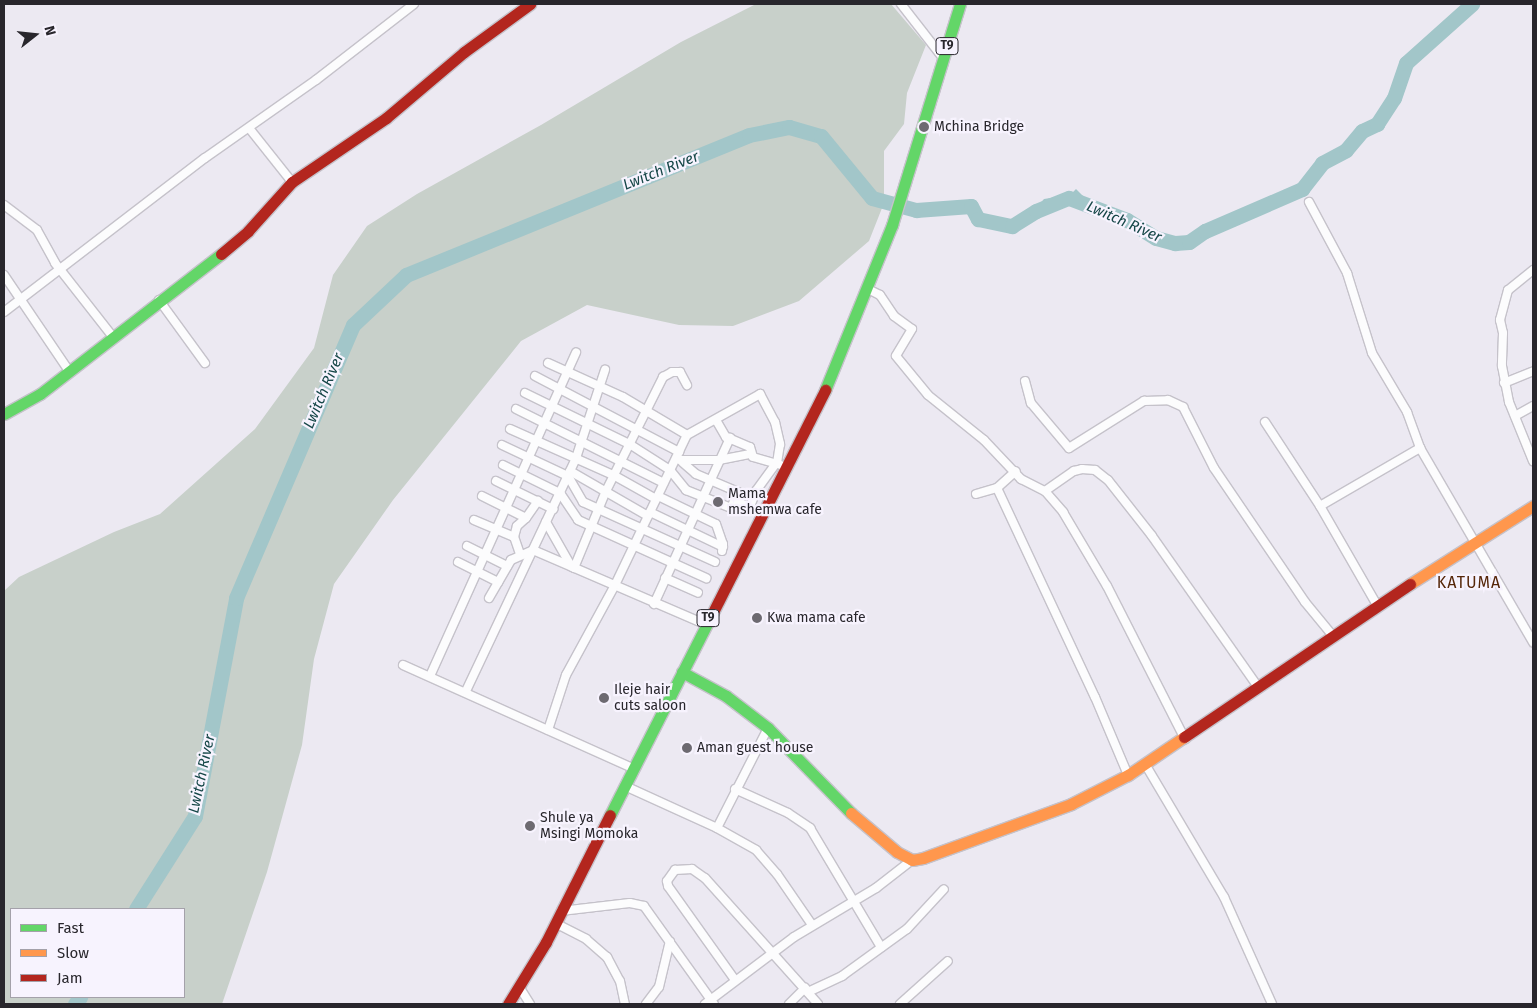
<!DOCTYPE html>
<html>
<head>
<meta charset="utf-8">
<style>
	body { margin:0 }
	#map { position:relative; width:1537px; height:1008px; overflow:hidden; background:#ece9f2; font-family:"Fira Sans",sans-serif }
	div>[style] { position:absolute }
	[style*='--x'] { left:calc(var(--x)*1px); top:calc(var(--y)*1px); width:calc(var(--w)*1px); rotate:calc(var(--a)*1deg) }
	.green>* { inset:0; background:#c8d0ca }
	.water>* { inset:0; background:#a2c6c9 }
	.river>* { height:15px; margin:-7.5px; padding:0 7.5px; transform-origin:7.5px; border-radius:7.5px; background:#a2c6c9 }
	.roads { filter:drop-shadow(1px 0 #c5c2ca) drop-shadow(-1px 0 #c5c2ca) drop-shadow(0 1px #c5c2ca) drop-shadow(0 -1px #c5c2ca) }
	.street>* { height:8px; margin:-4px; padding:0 4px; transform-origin:4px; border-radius:4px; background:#fcfcfd }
	.fast>* { height:11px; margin:-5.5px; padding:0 5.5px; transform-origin:5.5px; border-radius:5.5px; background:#63d668 }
	.slow>* { height:11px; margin:-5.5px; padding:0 5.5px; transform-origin:5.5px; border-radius:5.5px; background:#ff974d }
	.jam>* { height:11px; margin:-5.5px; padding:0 5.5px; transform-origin:5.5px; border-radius:5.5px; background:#b3261e }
	.dots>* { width:14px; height:14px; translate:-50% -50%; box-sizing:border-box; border:2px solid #f7f3fe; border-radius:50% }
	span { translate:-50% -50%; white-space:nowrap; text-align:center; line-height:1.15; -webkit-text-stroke:4.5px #f7f3fe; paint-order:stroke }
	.shield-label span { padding:1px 4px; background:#f7f3fe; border:1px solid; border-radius:4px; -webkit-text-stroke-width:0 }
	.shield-label { font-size:12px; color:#28262c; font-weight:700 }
	.poi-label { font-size:14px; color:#28262c }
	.left { translate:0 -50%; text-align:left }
	.water-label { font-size:15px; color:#164748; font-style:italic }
	.quarter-label { font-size:16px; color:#56270a; letter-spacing:1px }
	.frame { position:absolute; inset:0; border:5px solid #28262c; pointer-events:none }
	.legend { position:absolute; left:10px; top:908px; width:175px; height:90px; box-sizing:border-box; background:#f7f3fe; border:1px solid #a4a1aa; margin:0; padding:6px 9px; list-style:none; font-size:15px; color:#28262c }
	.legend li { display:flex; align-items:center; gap:10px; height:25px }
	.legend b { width:25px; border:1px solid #a4a1aa }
	.north { position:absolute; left:10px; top:10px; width:50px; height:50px; -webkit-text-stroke:4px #f7f3fe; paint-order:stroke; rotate:74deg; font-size:14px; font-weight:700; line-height:20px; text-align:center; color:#28262c }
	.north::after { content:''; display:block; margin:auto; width:18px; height:22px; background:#28262c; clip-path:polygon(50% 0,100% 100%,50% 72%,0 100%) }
</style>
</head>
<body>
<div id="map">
	<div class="green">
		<div style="clip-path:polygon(evenodd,756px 4px,891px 4px,926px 45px,907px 93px,904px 124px,884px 151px,884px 203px,869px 241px,799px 301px,733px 326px,679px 325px,587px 305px,521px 341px,393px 500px,334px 584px,314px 659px,302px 745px,267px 872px,222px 1004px,4px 1004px,4px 591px,19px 577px,114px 532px,160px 514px,255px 429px,314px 348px,333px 275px,367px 226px,417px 194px,541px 125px,681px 42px,756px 4px,11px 909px,184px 909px,184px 997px,11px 997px,11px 909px)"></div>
	</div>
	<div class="water">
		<div style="clip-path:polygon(1076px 189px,1092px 205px,1085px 209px,1067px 202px,1052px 212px,1037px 213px,1035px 209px,1044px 199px,1070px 195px)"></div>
	</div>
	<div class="river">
		<div style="--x:136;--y:909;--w:110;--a:-57.6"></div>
		<div style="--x:195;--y:816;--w:222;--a:-79.3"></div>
		<div style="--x:236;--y:598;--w:297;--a:-66.8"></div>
		<div style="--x:353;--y:325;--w:73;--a:-43.3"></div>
		<div style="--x:406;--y:275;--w:370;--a:-22.2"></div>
		<div style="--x:749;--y:135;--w:41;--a:-11.3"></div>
		<div style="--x:789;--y:127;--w:33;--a:16"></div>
		<div style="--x:821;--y:136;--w:80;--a:50.6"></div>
		<div style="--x:872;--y:198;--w:46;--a:15.3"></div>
		<div style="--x:916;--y:210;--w:55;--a:-4.2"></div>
		<div style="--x:971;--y:206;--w:15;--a:62"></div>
		<div style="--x:978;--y:219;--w:35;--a:12"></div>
		<div style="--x:1012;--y:226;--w:28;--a:-32"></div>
		<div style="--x:1036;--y:211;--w:35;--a:-22"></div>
		<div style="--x:1069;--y:198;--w:62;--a:20.8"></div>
		<div style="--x:1127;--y:220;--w:34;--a:32"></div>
		<div style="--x:1156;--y:238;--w:20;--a:15"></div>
		<div style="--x:1175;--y:243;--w:14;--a:-4"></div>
		<div style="--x:1189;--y:242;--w:19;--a:-35"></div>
		<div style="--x:1205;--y:231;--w:106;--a:-23.4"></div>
		<div style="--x:1302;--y:189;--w:33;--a:-52"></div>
		<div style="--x:1322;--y:163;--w:27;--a:-28"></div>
		<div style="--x:1346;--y:150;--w:25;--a:-50"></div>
		<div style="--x:1362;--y:131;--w:17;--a:-25"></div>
		<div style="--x:1377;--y:124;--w:31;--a:-57"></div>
		<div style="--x:1394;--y:98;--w:37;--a:-71"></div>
		<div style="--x:1406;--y:63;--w:89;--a:-41.8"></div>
		<div style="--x:75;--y:1004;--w:9;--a:-54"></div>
	</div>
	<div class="roads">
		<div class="street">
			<div style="--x:901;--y:4;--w:68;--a:52.1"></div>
			<div style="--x:249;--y:128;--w:69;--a:51.5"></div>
			<div style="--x:1309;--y:202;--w:81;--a:61.8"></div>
			<div style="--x:1347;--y:273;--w:84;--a:72.6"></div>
			<div style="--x:1372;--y:353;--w:69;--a:59.3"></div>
			<div style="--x:1407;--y:412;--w:38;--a:70"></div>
			<div style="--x:1420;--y:448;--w:225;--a:59.8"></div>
			<div style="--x:4;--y:205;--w:41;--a:37.1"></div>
			<div style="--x:37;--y:230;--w:38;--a:61"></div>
			<div style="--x:55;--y:263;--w:94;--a:51.9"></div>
			<div style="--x:1533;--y:270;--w:32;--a:141"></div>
			<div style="--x:1508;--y:290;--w:31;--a:105"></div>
			<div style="--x:1500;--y:320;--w:13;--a:77"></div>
			<div style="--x:1503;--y:333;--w:33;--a:92"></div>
			<div style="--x:1502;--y:366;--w:37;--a:79"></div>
			<div style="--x:1509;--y:402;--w:64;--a:67.9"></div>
			<div style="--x:4;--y:275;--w:116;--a:55.9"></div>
			<div style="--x:868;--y:289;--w:13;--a:27"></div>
			<div style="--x:880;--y:295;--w:25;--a:56"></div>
			<div style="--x:894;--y:316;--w:22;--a:36"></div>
			<div style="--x:912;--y:329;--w:31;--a:121"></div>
			<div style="--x:896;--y:356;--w:50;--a:50.6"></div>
			<div style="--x:928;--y:395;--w:72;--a:38.8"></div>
			<div style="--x:984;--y:440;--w:54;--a:46.5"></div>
			<div style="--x:1021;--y:479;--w:27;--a:27"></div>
			<div style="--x:1045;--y:491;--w:28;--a:49"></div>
			<div style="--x:1063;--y:512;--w:86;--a:59.3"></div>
			<div style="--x:1107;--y:586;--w:172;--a:63"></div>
			<div style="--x:159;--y:300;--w:78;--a:53.9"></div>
			<div style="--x:4;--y:312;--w:253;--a:-37.5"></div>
			<div style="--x:205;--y:158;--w:136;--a:-35.1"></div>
			<div style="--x:316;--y:80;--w:124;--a:-37.8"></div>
			<div style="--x:548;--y:363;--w:82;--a:24.4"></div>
			<div style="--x:623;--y:397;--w:74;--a:30.7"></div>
			<div style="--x:535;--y:376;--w:163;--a:27.8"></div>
			<div style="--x:1025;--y:381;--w:23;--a:75"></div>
			<div style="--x:1031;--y:403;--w:59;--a:49.8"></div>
			<div style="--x:1069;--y:448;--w:89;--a:-32.1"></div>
			<div style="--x:1144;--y:401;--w:24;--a:-2"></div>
			<div style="--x:1168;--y:400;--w:17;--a:25"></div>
			<div style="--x:1183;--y:407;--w:68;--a:63.1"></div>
			<div style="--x:1214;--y:468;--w:162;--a:55.8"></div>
			<div style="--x:1305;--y:602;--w:44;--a:50.5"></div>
			<div style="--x:1504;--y:383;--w:31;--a:-22"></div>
			<div style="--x:525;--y:393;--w:118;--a:26.1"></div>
			<div style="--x:631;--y:445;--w:46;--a:32.7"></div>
			<div style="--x:670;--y:470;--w:26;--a:51"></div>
			<div style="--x:686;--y:490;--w:48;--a:21.8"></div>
			<div style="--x:731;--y:508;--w:17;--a:-66"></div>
			<div style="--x:738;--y:492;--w:46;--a:-156.8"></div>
			<div style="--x:696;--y:474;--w:18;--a:-139"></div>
			<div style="--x:516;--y:409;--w:165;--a:26.6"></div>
			<div style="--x:1515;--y:416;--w:21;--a:-29"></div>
			<div style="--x:716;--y:420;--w:20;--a:60"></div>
			<div style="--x:726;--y:437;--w:26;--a:23"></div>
			<div style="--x:750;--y:447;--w:10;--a:73"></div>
			<div style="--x:753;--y:457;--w:29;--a:16"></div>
			<div style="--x:1265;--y:422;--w:100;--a:56.8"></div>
			<div style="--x:1320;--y:506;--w:116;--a:60.1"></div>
			<div style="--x:510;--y:429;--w:115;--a:24.1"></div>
			<div style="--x:615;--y:476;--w:47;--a:29.3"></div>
			<div style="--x:502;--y:445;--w:73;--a:25.2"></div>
			<div style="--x:568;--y:476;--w:30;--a:60"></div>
			<div style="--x:583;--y:502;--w:145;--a:24.4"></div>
			<div style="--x:680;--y:460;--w:39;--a:0"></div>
			<div style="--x:719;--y:460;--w:32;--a:-11"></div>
			<div style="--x:503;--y:465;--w:64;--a:26.2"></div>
			<div style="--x:560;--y:493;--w:32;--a:56"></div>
			<div style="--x:578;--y:520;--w:141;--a:24.4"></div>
			<div style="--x:570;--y:471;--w:90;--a:30"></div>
			<div style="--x:496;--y:481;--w:64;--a:26.2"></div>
			<div style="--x:997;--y:488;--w:231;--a:64.9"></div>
			<div style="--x:1095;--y:697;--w:85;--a:67.1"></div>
			<div style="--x:1045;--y:491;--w:35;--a:-35"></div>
			<div style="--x:1074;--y:471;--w:8;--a:-14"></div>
			<div style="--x:1082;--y:469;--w:13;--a:4"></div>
			<div style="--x:1095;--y:470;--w:16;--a:38"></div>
			<div style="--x:1108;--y:480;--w:71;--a:51.8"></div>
			<div style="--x:1152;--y:536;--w:186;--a:54.9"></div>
			<div style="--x:976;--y:494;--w:22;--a:-16"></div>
			<div style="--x:997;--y:488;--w:25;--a:-42"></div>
			<div style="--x:482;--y:496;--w:49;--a:26.6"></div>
			<div style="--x:526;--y:518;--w:21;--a:-55"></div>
			<div style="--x:658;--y:496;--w:64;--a:25.8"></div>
			<div style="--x:716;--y:524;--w:21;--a:71"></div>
			<div style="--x:723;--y:544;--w:7;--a:98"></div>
			<div style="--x:1320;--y:506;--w:116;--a:-30.1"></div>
			<div style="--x:650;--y:512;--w:81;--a:25.6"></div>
			<div style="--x:474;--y:520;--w:43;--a:23"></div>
			<div style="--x:546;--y:522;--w:51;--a:60.4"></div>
			<div style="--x:467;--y:546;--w:45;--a:26.6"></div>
			<div style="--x:520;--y:554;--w:18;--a:-109"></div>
			<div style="--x:514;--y:537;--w:11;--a:-75"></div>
			<div style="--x:517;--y:526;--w:12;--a:-42"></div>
			<div style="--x:458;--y:562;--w:45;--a:26.6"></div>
			<div style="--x:574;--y:568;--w:81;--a:-67.5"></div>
			<div style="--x:605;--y:493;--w:130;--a:-63.4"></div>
			<div style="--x:663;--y:377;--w:10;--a:-29"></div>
			<div style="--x:672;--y:372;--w:8;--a:0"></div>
			<div style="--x:680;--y:372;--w:15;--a:62"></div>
			<div style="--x:665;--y:578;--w:36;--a:24"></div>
			<div style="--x:489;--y:598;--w:44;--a:-59.9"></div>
			<div style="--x:511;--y:560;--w:24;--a:-24"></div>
			<div style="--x:533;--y:550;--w:187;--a:23.3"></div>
			<div style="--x:654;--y:604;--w:183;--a:-65.4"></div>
			<div style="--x:403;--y:665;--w:253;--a:24.2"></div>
			<div style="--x:430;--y:676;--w:355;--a:-65.7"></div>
			<div style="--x:466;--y:691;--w:258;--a:-64.7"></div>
			<div style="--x:576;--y:458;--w:93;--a:-71.8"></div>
			<div style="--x:548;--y:730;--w:58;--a:-71.9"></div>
			<div style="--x:566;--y:675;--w:102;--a:-61.4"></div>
			<div style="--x:615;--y:585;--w:166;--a:-64.4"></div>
			<div style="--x:687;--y:435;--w:84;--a:-29.3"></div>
			<div style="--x:760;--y:394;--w:32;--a:62"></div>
			<div style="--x:775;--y:422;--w:23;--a:77"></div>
			<div style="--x:780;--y:444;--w:18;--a:99"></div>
			<div style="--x:777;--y:462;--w:36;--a:126"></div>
			<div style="--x:756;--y:491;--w:17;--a:111"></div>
			<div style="--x:750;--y:507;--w:16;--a:-158"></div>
			<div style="--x:1145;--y:764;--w:155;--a:59.3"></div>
			<div style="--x:1224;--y:897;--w:117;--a:65.8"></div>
			<div style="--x:625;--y:786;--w:101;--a:24.5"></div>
			<div style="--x:717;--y:828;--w:45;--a:29.4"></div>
			<div style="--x:756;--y:850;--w:32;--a:49"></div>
			<div style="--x:777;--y:874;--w:62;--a:55.5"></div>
			<div style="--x:735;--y:789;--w:58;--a:24.4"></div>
			<div style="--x:788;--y:813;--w:27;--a:34"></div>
			<div style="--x:810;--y:828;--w:139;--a:59.2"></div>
			<div style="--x:717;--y:828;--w:112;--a:-63"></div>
			<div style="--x:561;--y:911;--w:69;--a:-6.6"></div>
			<div style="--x:630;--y:903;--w:14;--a:12"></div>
			<div style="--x:644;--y:906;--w:120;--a:54.5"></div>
			<div style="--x:555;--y:923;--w:35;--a:27"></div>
			<div style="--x:586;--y:939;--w:28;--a:41"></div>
			<div style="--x:607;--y:957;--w:27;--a:62"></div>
			<div style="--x:620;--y:981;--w:24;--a:78"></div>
			<div style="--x:735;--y:980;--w:115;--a:-125.5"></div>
			<div style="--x:668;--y:886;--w:5;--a:-101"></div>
			<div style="--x:667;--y:881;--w:14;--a:-54"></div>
			<div style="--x:675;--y:870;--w:17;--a:-3"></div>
			<div style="--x:692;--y:869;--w:16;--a:35"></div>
			<div style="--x:705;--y:878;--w:169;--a:48.1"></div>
			<div style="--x:520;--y:988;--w:19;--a:58"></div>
			<div style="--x:808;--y:992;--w:38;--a:-25"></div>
			<div style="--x:842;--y:976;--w:80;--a:-35.9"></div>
			<div style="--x:907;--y:929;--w:54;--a:-47.2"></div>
			<div style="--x:646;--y:1004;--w:21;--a:-53"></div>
			<div style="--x:659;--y:987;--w:47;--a:-76.6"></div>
			<div style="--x:705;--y:1004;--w:111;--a:-37"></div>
			<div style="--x:794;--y:937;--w:96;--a:-30.9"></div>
			<div style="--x:876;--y:888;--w:46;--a:-37.9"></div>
			<div style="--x:789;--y:1004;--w:23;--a:-45"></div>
			<div style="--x:900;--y:1004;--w:64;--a:-41.9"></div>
		</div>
		<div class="fast">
			<div style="--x:825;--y:390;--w:178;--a:-67.9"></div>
			<div style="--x:892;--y:225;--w:231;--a:-72.9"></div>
			<div style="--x:4;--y:414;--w:41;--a:-29.1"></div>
			<div style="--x:40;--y:394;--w:229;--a:-37.7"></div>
			<div style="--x:682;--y:672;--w:50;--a:28.6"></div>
			<div style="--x:726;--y:696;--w:53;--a:37.3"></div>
			<div style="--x:768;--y:728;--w:119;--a:45.7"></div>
			<div style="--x:610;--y:815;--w:219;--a:-63.1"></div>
		</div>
		<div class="slow">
			<div style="--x:1410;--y:584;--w:146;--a:-32.4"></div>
			<div style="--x:851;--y:813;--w:60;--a:40.3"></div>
			<div style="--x:897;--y:852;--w:17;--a:28"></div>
			<div style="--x:912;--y:860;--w:11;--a:-10"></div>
			<div style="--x:923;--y:858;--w:158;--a:-20"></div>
			<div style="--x:1071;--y:804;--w:64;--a:-27"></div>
			<div style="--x:1128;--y:775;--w:68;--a:-34.2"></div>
		</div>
		<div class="jam">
			<div style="--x:221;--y:254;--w:35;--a:-40"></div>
			<div style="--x:248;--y:231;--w:66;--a:-48.1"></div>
			<div style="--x:292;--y:182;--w:114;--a:-34.2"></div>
			<div style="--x:386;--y:118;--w:102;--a:-40.2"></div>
			<div style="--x:464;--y:52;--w:82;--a:-36"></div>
			<div style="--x:709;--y:620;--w:258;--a:-63.2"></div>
			<div style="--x:1184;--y:737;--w:273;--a:-34.1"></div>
			<div style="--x:508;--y:1004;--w:73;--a:-58.5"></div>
			<div style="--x:546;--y:942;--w:142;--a:-63.3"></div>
		</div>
	</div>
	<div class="dots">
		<div style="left:924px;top:127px;background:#6d6a71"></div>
		<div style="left:718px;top:502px;background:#6d6a71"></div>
		<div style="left:757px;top:618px;background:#6d6a71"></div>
		<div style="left:604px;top:698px;background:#6d6a71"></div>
		<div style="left:687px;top:748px;background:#6d6a71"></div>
		<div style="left:530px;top:826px;background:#6d6a71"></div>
	</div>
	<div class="shield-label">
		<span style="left:947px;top:46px">T9</span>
		<span style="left:708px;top:618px">T9</span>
	</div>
	<div class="poi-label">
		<span class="left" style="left:934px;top:127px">Mchina Bridge</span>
		<span class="left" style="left:728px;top:502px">Mama<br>mshemwa cafe</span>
		<span class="left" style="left:767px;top:618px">Kwa mama cafe</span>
		<span class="left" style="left:614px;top:698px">Ileje hair<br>cuts saloon</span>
		<span class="left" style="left:697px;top:748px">Aman guest house</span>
		<span class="left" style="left:540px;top:826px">Shule ya<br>Msingi Momoka</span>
	</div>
	<div class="water-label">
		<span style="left:661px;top:171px;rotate:-22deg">Lwitch River</span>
		<span style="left:1124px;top:222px;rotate:24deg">Lwitch River</span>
		<span style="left:324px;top:391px;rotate:-67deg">Lwitch River</span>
		<span style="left:202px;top:774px;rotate:-78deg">Lwitch River</span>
	</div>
	<div class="quarter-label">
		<span style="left:1469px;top:583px">KATUMA</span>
	</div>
	<div class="frame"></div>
	<ul class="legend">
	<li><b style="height:6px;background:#63d668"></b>Fast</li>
	<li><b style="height:6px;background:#ff974d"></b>Slow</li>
	<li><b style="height:6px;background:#b3261e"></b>Jam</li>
	</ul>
	<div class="north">N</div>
</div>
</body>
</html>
